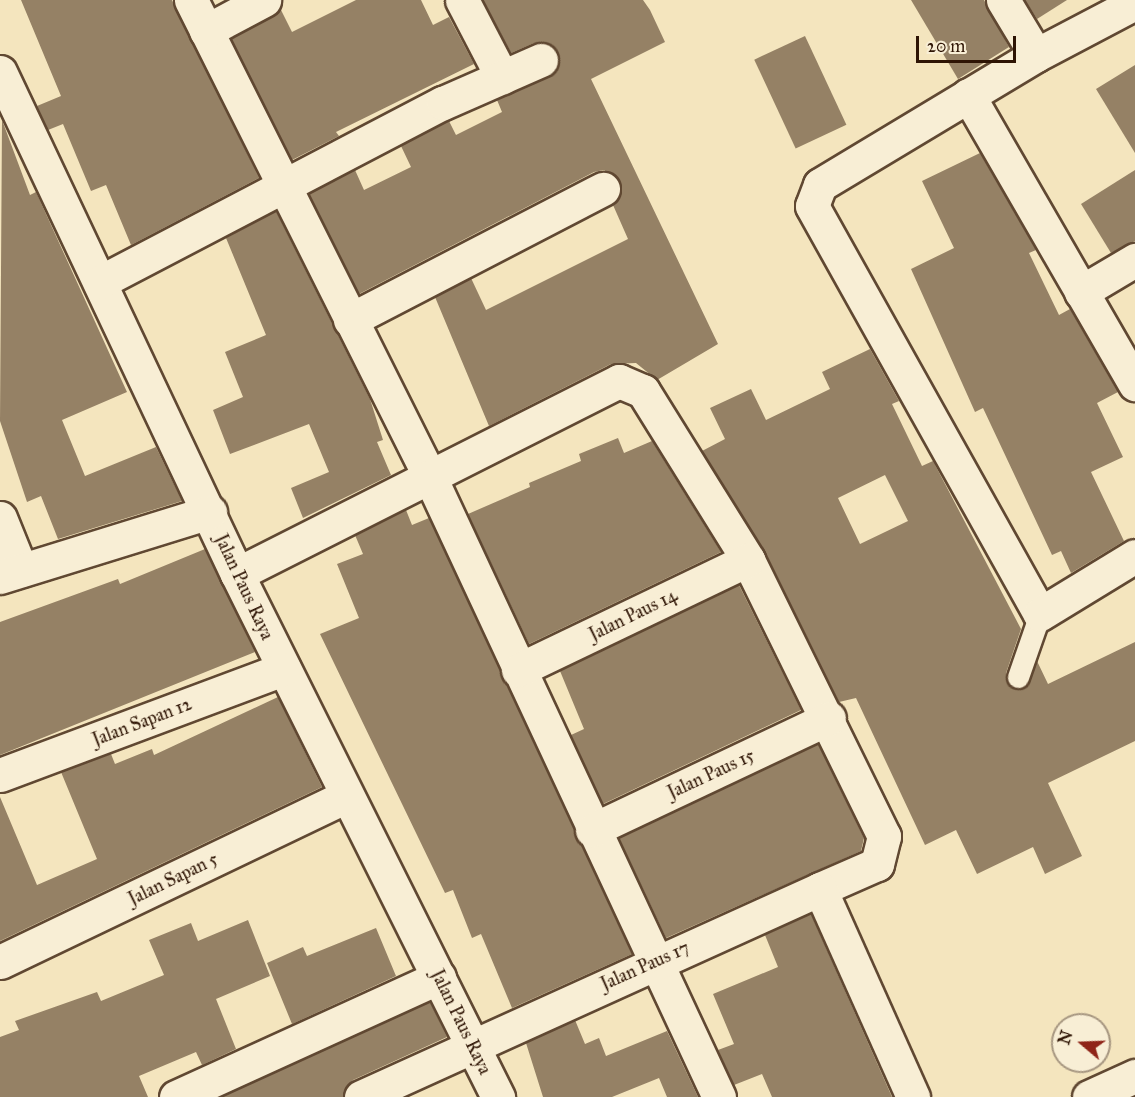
<!DOCTYPE html>
<html>
<head>
<meta charset="utf-8">
<style>
	body { margin:0 }
	#map { position:relative; width:1135px; height:1097px; overflow:hidden; background:#f4e5be; font-family:"IM FELL Great Primer",serif }
	div>[style] { position:absolute }
	[style*='--x'] { left:calc(var(--x)*1px); top:calc(var(--y)*1px); width:calc(var(--w)*1px); rotate:calc(var(--a)*1deg) }
	.building>* { inset:0; background:#958165; transform-origin:0 0 }
	.roads { filter:drop-shadow(2px 0 #604832) drop-shadow(-2px 0 #604832) drop-shadow(0 2px #604832) drop-shadow(0 -2px #604832) }
	.service>* { height:21px; margin:-10.5px; padding:0 10.5px; transform-origin:10.5px; border-radius:10.5px; background:#f8eed5 }
	.minor>* { height:33px; margin:-16.5px; padding:0 16.5px; transform-origin:16.5px; border-radius:16.5px; background:#f8eed5 }
	span { translate:-50% -50%; white-space:nowrap; text-align:center; line-height:1.15; -webkit-text-stroke:4.5px #f8eed5; paint-order:stroke }
	.street-label { font-size:18px; color:#2e1404 }
	.north { position:absolute; left:1051px; top:1013px; width:60px; height:60px; box-sizing:border-box; background:#f8eed5; border:2px solid #a79781; border-radius:50%; rotate:289deg; font-size:16px; font-weight:700; line-height:24px; text-align:center; color:#2e1404 }
	.north::after { content:''; display:block; margin:auto; width:21px; height:27px; background:#8f2418; clip-path:polygon(50% 0,100% 100%,50% 72%,0 100%) }
	.scale { position:absolute; left:916px; top:36px; width:100px; height:27px; box-sizing:border-box; border:3px solid #2e1404; border-top:0; padding-left:8px; font-size:18px; line-height:21px; white-space:nowrap; color:#2e1404; -webkit-text-stroke:4px #f8eed5; paint-order:stroke }
</style>
</head>
<body>
<div id="map">
	<div class="building">
		<div style="clip-path:polygon(21px 0,172px 0,259px 178px,131px 245px,106px 185px,91px 191px,63px 124px,48px 130px,37px 106px,61px 96px)"></div>
		<div style="clip-path:polygon(356px 0,421px 0,433px 25px,449px 17px,474px 64px,336px 132px,339px 136px,292px 160px,231px 39px,280px 8px,292px 32px)"></div>
		<div style="clip-path:polygon(483px 0,643px 0,650px 10px,665px 42px,591px 79px,718px 344px,657px 380px,636px 363px,611px 364px,489px 426px,435px 297px,471px 278px,486px 310px,628px 239px,613px 205px,622px 190px,619px 180px,604px 170px,594px 172px,359px 294px,309px 194px,355px 170px,364px 190px,411px 167px,401px 146px,449px 121px,456px 135px,502px 112px,497px 100px,556px 72px,560px 61px,552px 45px,534px 43px,511px 53px)"></div>
		<div style="clip-path:polygon(911px 0,984px 0,1009px 47px,958px 79px)"></div>
		<div style="clip-path:polygon(1025px 0,1067px 0,1037px 19px)"></div>
		<div style="left:805px;top:36px;width:98px;height:56px;rotate:65deg"></div>
		<div style="clip-path:polygon(1135px 65px,1135px 153px,1096px 89px)"></div>
		<div style="clip-path:polygon(2px 120px,30px 195px,36px 192px,127px 392px,62px 420px,85px 476px,156px 447px,182px 501px,58px 539px,41px 496px,27px 502px,0 421px)"></div>
		<div style="clip-path:polygon(980px 153px,1036px 250px,1029px 253px,1059px 315px,1070px 309px,1118px 392px,1097px 403px,1123px 457px,1091px 472px,1124px 541px,1071px 573px,1061px 551px,1052px 555px,983px 408px,975px 412px,911px 269px,954px 248px,922px 181px)"></div>
		<div style="clip-path:polygon(1135px 170px,1135px 241px,1111px 253px,1081px 204px)"></div>
		<div style="clip-path:polygon(276px 211px,370px 399px,383px 440px,377px 442px,391px 475px,303px 518px,291px 488px,329px 472px,309px 424px,230px 454px,213px 410px,243px 397px,225px 352px,266px 335px,226px 238px)"></div>
		<div style="clip-path:polygon(evenodd,870px 349px,899px 401px,892px 404px,922px 466px,933px 461px,1021px 629px,1006px 673px,1009px 686px,1026px 687px,1037px 661px,1048px 684px,1135px 642px,1135px 741px,1048px 783px,1082px 856px,1045px 874px,1033px 847px,977px 874px,956px 830px,925px 845px,856px 698px,839px 702px,765px 552px,702px 451px,725px 439px,710px 408px,751px 389px,766px 420px,830px 389px,822px 372px,870px 349px,885px 475px,908px 521px,860px 544px,838px 498px,885px 475px)"></div>
		<div style="clip-path:polygon(618px 438px,624px 453px,652px 441px,721px 552px,529px 644px,468px 514px,530px 487px,529px 483px,581px 461px,579px 454px)"></div>
		<div style="clip-path:polygon(406px 510px,412px 525px,429px 518px,632px 954px,512px 1008px,481px 934px,472px 938px,453px 890px,445px 893px,320px 634px,359px 618px,337px 564px,363px 554px,355px 535px)"></div>
		<div style="clip-path:polygon(205px 549px,255px 652px,0 755px,0 622px,118px 579px,120px 584px)"></div>
		<div style="clip-path:polygon(739px 585px,801px 710px,603px 804px,571px 735px,584px 729px,560px 671px)"></div>
		<div style="clip-path:polygon(278px 697px,322px 787px,0 941px,0 797px,37px 885px,97px 859px,61px 772px,111px 754px,115px 764px,152px 749px,154px 755px)"></div>
		<div style="clip-path:polygon(818px 744px,864px 838px,861px 851px,666px 938px,619px 838px)"></div>
		<div style="clip-path:polygon(811px 914px,892px 1097px,772px 1097px,762px 1074px,734px 1085px,718px 1050px,734px 1044px,713px 994px,778px 967px,765px 935px)"></div>
		<div style="clip-path:polygon(248px 920px,270px 976px,216px 999px,236px 1049px,202px 1065px,196px 1052px,139px 1076px,148px 1097px,0 1097px,0 1037px,19px 1030px,15px 1021px,97px 992px,101px 1001px,164px 975px,149px 940px,191px 923px,198px 941px)"></div>
		<div style="clip-path:polygon(376px 928px,396px 976px,292px 1024px,267px 963px,303px 947px,307px 956px)"></div>
		<div style="clip-path:polygon(430px 1002px,447px 1037px,353px 1080px,343px 1097px,221px 1097px)"></div>
		<div style="clip-path:polygon(575px 1020px,585px 1044px,599px 1038px,606px 1056px,667px 1031px,698px 1097px,667px 1097px,659px 1078px,612px 1097px,543px 1097px,526px 1043px)"></div>
	</div>
	<div class="roads">
		<div class="service">
			<div style="--x:1018;--y:677;--w:67;--a:-70.8"></div>
		</div>
		<div class="minor">
			<div style="--x:191;--y:0;--w:534;--a:63.39"></div>
			<div style="--x:430;--y:477;--w:684;--a:65.01"></div>
			<div style="--x:462;--y:0;--w:87;--a:62.5"></div>
			<div style="--x:1003;--y:0;--w:64;--a:59"></div>
			<div style="--x:1135;--y:3;--w:112;--a:152.3"></div>
			<div style="--x:1036;--y:55;--w:252;--a:149"></div>
			<div style="--x:820;--y:185;--w:22;--a:111"></div>
			<div style="--x:812;--y:206;--w:467;--a:60.8"></div>
			<div style="--x:1040;--y:614;--w:111;--a:-31.4"></div>
			<div style="--x:206;--y:31;--w:66;--a:-28.1"></div>
			<div style="--x:0;--y:72;--w:555;--a:64.73"></div>
			<div style="--x:237;--y:574;--w:585;--a:63.48"></div>
			<div style="--x:968;--y:95;--w:334;--a:60"></div>
			<div style="--x:100;--y:282;--w:387;--a:-27.6"></div>
			<div style="--x:443;--y:103;--w:107;--a:-23.7"></div>
			<div style="--x:1081;--y:292;--w:63;--a:-30.7"></div>
			<div style="--x:350;--y:320;--w:285;--a:-27.4"></div>
			<div style="--x:0;--y:518;--w:56;--a:68"></div>
			<div style="--x:237;--y:574;--w:428;--a:-26.8"></div>
			<div style="--x:619;--y:381;--w:26;--a:23"></div>
			<div style="--x:643;--y:391;--w:199;--a:58.1"></div>
			<div style="--x:748;--y:560;--w:308;--a:63.8"></div>
			<div style="--x:884;--y:836;--w:29;--a:104"></div>
			<div style="--x:877;--y:864;--w:62;--a:156.3"></div>
			<div style="--x:820;--y:889;--w:228;--a:65.9"></div>
			<div style="--x:0;--y:577;--w:220;--a:-17.2"></div>
			<div style="--x:518;--y:670;--w:255;--a:-25.6"></div>
			<div style="--x:0;--y:775;--w:303;--a:-20.5"></div>
			<div style="--x:592;--y:830;--w:262;--a:-25.3"></div>
			<div style="--x:0;--y:962;--w:384;--a:-25.6"></div>
			<div style="--x:176;--y:1097;--w:289;--a:-24.5"></div>
			<div style="--x:361;--y:1097;--w:504;--a:-24.38"></div>
			<div style="--x:1089;--y:1097;--w:51;--a:-24.5"></div>
		</div>
	</div>
	<div class="street-label">
		<span style="left:244px;top:587px;rotate:65deg">Jalan Paus Raya</span>
		<span style="left:633px;top:615px;rotate:-26deg">Jalan Paus 14</span>
		<span style="left:142px;top:722px;rotate:-21deg">Jalan Sapan 12</span>
		<span style="left:711px;top:774px;rotate:-25deg">Jalan Paus 15</span>
		<span style="left:173px;top:879px;rotate:-26deg">Jalan Sapan 5</span>
		<span style="left:645px;top:966px;rotate:-24deg">Jalan Paus 17</span>
		<span style="left:461px;top:1022px;rotate:64deg">Jalan Paus Raya</span>
	</div>
	<div class="north">N</div>
	<div class="scale">20 m</div>
</div>
</body>
</html>
